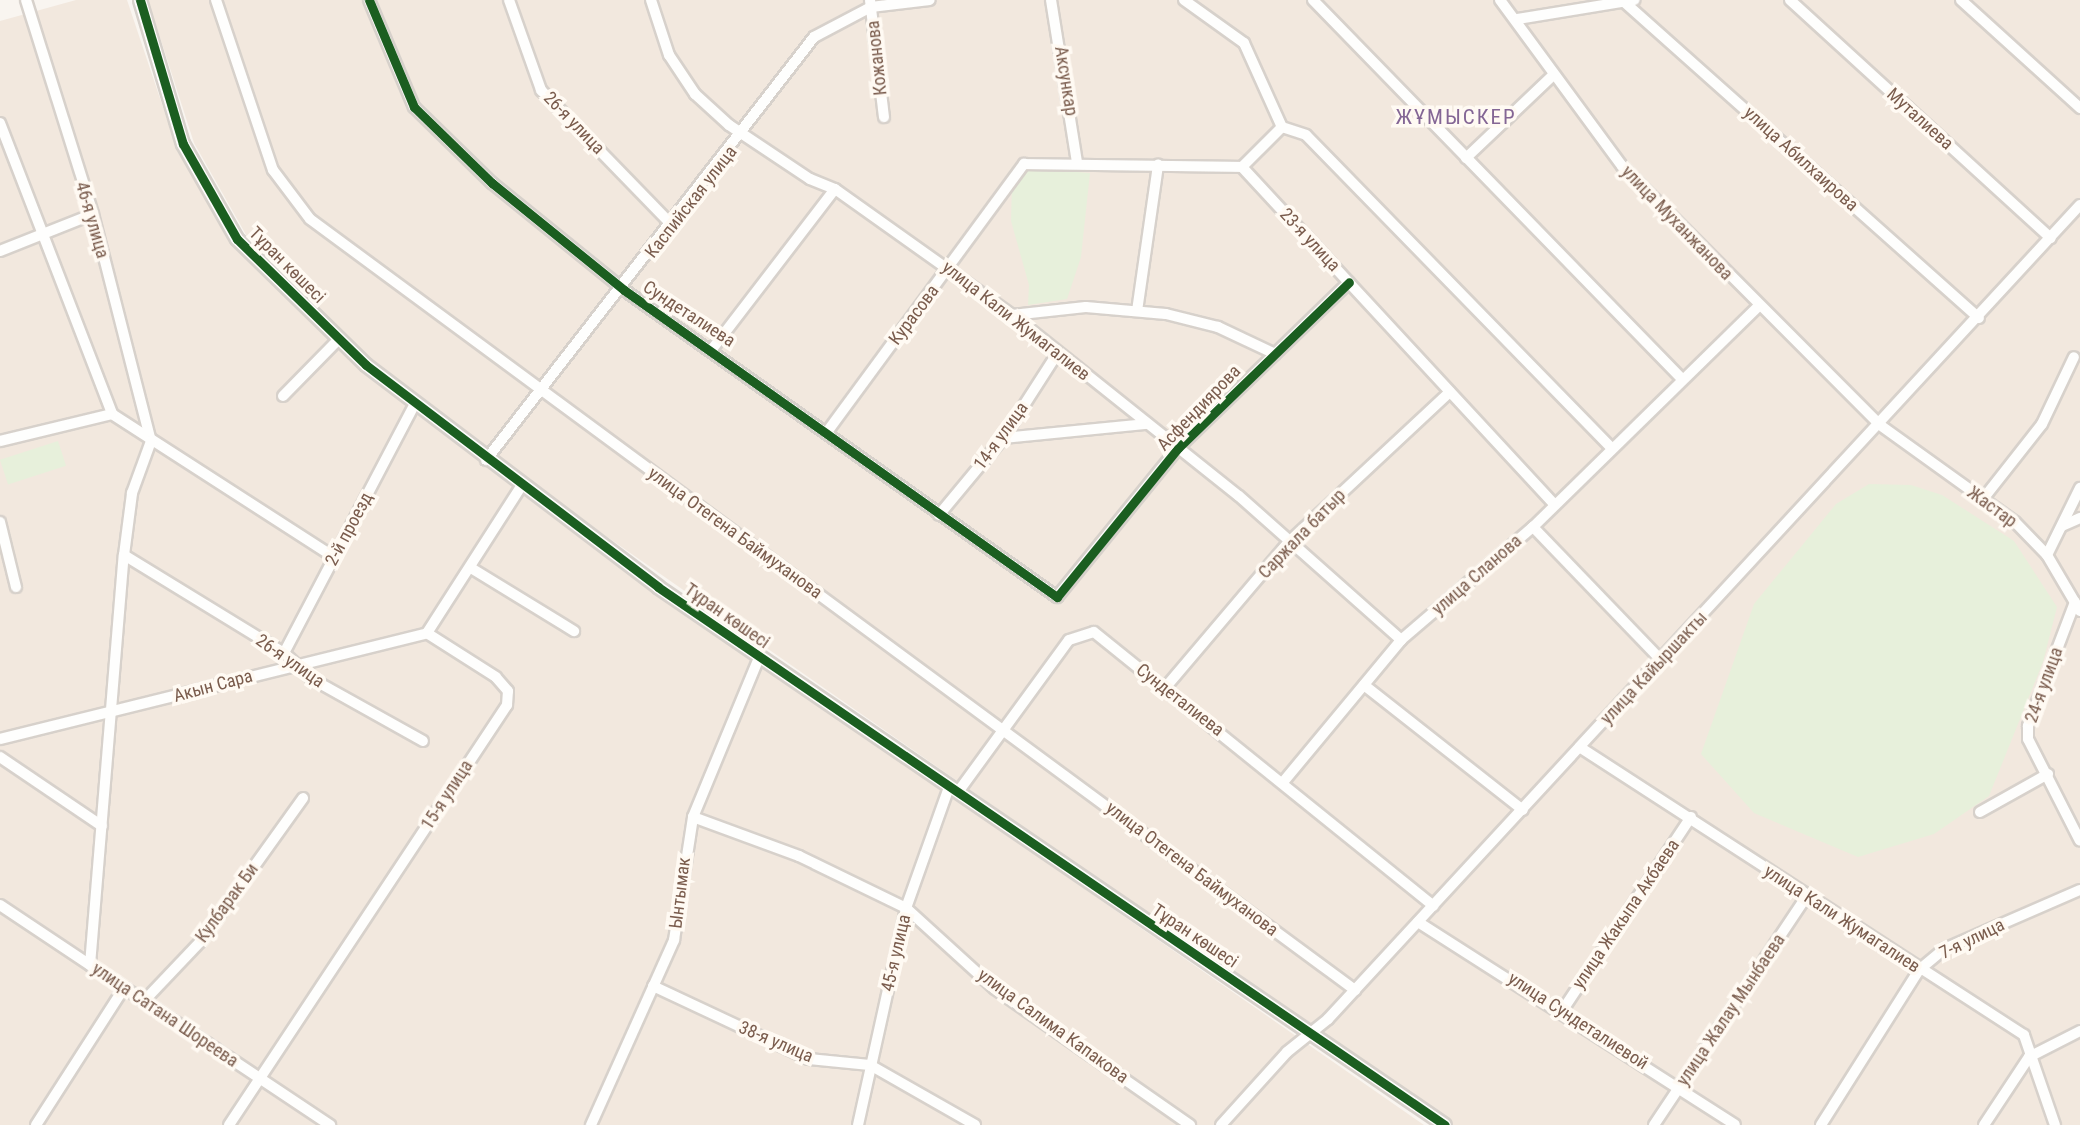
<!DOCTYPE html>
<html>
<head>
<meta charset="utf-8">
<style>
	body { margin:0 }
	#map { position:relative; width:2080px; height:1125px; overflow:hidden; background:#f9f5f0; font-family:"Roboto Condensed",sans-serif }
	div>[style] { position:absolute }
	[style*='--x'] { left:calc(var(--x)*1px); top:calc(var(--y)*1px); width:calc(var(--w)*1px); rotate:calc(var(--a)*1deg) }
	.residential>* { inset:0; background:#f2e8de }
	.green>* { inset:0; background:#e7f0db; transform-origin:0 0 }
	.roads { filter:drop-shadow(2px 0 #d7d1cb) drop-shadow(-2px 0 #d7d1cb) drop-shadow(0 2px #d7d1cb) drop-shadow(0 -2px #d7d1cb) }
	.minor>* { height:10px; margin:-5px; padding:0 5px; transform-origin:5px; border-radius:5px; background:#fefefd }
	.tertiary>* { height:12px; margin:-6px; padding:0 6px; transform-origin:6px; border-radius:6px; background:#fefefd }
	.cycleway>* { height:9px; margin:-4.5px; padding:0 4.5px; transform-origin:4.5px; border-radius:4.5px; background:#1b5e20 }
	span { translate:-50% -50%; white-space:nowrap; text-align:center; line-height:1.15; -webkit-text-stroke:7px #fffaf3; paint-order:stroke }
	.street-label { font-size:18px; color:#7a5c4d }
	.quarter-label { font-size:21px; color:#846695; letter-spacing:2px }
</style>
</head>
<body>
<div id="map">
	<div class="residential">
		<div style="clip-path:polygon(76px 0,127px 0,178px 152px,229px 239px,361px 370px,603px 554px,1424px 1125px,0 1125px,0 21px)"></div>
		<div style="clip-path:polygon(148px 0,2080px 0,2080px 1125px,1451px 1125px,593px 527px,369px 361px,249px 240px,194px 143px)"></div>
	</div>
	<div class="green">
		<div style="clip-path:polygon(1027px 168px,1090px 173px,1081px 257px,1067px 299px,1028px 305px,1029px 285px,1011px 221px,1012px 183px)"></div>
		<div style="left:58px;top:441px;width:26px;height:61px;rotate:72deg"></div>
		<div style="clip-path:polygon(1869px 484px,1911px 485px,1942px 495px,2014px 541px,2057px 607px,2043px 662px,1989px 796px,1934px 834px,1858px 857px,1754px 813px,1701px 754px,1754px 604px,1836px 504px)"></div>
	</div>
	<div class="roads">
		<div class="minor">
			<div style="--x:26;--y:0;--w:224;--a:72.6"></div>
			<div style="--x:93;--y:214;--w:234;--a:75.7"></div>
			<div style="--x:216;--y:0;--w:179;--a:71.5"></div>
			<div style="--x:273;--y:170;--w:61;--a:52.9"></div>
			<div style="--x:310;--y:219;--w:1299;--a:36.42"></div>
			<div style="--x:369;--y:0;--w:116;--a:67.2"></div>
			<div style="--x:414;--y:107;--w:109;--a:44.3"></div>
			<div style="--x:492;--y:183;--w:170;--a:39"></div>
			<div style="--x:624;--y:290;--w:531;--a:35.34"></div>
			<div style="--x:1057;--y:597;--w:192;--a:-50.9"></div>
			<div style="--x:1178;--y:448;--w:238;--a:-44.1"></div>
			<div style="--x:509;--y:0;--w:96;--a:70.4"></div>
			<div style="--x:541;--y:90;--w:188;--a:45.9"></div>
			<div style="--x:651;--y:0;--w:58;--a:71.9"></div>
			<div style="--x:669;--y:55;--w:47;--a:56.3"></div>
			<div style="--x:695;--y:94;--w:46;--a:42.4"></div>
			<div style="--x:729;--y:125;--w:97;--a:33.7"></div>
			<div style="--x:810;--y:179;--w:27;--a:22"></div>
			<div style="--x:835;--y:189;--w:217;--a:35.4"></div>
			<div style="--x:1012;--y:315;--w:290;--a:38.6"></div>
			<div style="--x:1239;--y:496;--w:217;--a:41.6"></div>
			<div style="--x:870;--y:0;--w:118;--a:83.2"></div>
			<div style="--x:1051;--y:0;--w:164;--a:80.9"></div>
			<div style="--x:1184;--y:0;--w:74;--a:35.6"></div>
			<div style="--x:1244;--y:43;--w:92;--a:65.7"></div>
			<div style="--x:1282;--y:127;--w:57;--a:135"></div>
			<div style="--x:1313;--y:0;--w:529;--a:45.77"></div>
			<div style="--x:1500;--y:0;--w:206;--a:53.7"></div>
			<div style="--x:1622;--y:166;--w:366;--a:45.1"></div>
			<div style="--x:1880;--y:425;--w:166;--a:35.7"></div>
			<div style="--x:2015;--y:522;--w:46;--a:45.9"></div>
			<div style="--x:2047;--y:555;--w:65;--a:59.5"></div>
			<div style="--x:1622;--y:0;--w:478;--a:41.7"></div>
			<div style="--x:1790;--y:0;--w:353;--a:42.4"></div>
			<div style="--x:1961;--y:0;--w:161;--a:42.2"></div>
			<div style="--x:1518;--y:19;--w:118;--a:-9.3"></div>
			<div style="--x:0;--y:123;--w:312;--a:68.9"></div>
			<div style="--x:112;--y:414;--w:264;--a:32.8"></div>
			<div style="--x:1282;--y:127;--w:25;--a:18"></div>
			<div style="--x:1306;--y:135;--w:436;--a:45.7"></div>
			<div style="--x:1466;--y:158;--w:117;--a:-43.6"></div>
			<div style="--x:0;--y:251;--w:100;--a:-21.7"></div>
			<div style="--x:1137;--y:311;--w:148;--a:-81.8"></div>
			<div style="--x:1012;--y:315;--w:74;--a:-6.2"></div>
			<div style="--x:1086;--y:307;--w:80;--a:5"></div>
			<div style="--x:1166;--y:314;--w:54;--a:14"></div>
			<div style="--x:1218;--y:327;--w:63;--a:25.3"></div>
			<div style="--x:713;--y:348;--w:200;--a:-52.5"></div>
			<div style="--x:283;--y:396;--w:78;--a:-45.5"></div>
			<div style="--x:827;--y:432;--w:333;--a:-53.7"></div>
			<div style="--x:1024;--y:164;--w:218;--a:0.8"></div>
			<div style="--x:1242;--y:167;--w:459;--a:47.2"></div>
			<div style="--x:1003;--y:438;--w:145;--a:-5.6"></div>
			<div style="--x:0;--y:441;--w:115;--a:-13.6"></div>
			<div style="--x:486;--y:460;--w:535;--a:-52.21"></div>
			<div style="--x:814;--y:37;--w:64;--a:-27.8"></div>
			<div style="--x:871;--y:7;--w:59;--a:-6.8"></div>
			<div style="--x:1983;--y:499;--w:95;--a:-51.8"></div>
			<div style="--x:2042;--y:424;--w:74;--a:-64.5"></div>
			<div style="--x:939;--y:515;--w:100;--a:-50.3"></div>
			<div style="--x:1003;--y:438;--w:100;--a:-57.3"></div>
			<div style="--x:0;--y:522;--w:67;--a:76.2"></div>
			<div style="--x:2062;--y:526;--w:20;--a:-24"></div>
			<div style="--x:1533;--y:527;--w:185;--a:46.1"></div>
			<div style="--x:124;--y:555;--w:188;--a:31.5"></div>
			<div style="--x:284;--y:653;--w:38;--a:43"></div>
			<div style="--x:312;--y:679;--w:127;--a:29.2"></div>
			<div style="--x:2047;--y:555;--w:75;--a:-63.8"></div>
			<div style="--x:471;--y:568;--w:121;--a:31.5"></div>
			<div style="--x:2075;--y:602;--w:133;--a:110.8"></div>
			<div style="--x:2028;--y:726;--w:13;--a:90"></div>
			<div style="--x:2028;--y:739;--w:114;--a:63"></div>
			<div style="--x:284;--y:653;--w:281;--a:-62.3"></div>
			<div style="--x:1364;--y:685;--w:202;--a:38.2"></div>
			<div style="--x:1165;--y:688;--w:192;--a:-49.7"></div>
			<div style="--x:1289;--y:542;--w:220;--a:-43"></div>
			<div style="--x:0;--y:739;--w:440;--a:-13.9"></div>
			<div style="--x:1581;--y:748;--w:528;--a:32.94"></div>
			<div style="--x:2024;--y:1035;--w:95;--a:71"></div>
			<div style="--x:0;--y:757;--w:123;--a:34.1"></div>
			<div style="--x:1284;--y:781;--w:183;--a:-50.3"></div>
			<div style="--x:1401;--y:640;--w:174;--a:-40.6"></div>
			<div style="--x:1533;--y:527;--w:315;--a:-44.4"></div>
			<div style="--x:958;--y:792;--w:188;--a:-53.9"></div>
			<div style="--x:1069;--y:640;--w:26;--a:-18"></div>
			<div style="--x:1094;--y:632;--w:436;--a:38.9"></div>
			<div style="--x:1980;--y:812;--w:78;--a:-29.2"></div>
			<div style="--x:693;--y:817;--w:113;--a:20.2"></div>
			<div style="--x:799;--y:856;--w:119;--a:25.9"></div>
			<div style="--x:906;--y:908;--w:120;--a:42.3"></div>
			<div style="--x:995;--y:989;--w:238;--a:34.9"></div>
			<div style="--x:0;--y:905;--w:397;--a:33.7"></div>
			<div style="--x:1418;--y:922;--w:376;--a:32.6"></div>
			<div style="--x:90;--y:965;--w:411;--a:-85.3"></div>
			<div style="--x:124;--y:555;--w:63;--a:-82.6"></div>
			<div style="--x:132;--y:493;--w:55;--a:-69.9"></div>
			<div style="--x:653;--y:986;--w:172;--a:25.1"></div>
			<div style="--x:809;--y:1059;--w:61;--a:5.6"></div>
			<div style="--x:870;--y:1065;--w:121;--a:29.7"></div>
			<div style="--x:144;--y:1001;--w:81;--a:-46.5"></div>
			<div style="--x:200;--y:942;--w:177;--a:-54.4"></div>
			<div style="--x:1562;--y:1011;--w:233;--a:-56.4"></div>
			<div style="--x:36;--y:1125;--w:163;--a:-57.3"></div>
			<div style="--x:229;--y:1125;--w:504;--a:-56.5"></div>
			<div style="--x:507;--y:705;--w:14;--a:-86"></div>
			<div style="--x:508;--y:691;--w:18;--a:-131"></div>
			<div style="--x:496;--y:677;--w:82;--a:-147.5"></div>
			<div style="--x:427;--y:633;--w:172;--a:-57.3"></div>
			<div style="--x:591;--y:1125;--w:203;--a:-65.8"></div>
			<div style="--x:674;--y:940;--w:124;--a:-81.2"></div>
			<div style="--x:693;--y:817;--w:172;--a:-67.5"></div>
			<div style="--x:858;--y:1125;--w:222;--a:-77.5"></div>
			<div style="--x:906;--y:908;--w:128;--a:-70.4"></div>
			<div style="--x:1221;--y:1125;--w:98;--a:-47.9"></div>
			<div style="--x:1287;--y:1052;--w:53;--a:-38.8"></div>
			<div style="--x:1328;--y:1019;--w:1108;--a:-47.27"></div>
			<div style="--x:1654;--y:1125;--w:275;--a:-56.3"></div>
			<div style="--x:1821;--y:1125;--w:183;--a:-57.7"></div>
			<div style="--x:1919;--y:970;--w:33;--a:-40"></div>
			<div style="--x:1944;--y:949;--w:148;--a:-23.5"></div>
			<div style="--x:1984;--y:1125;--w:82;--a:-56.5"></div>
			<div style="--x:2029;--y:1057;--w:57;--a:-27"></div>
		</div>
		<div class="tertiary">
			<div style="--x:140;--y:0;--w:150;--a:73.4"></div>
			<div style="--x:183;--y:144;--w:109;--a:60.4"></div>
			<div style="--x:237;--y:239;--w:180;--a:44.3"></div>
			<div style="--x:366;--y:365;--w:367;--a:37.2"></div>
			<div style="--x:658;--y:587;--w:953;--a:34.36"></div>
		</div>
	</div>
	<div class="cycleway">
		<div style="--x:140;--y:0;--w:150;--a:73.4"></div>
		<div style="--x:183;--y:144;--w:109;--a:60.4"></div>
		<div style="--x:237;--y:239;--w:180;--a:44.3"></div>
		<div style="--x:366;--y:365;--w:367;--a:37.2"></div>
		<div style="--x:658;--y:587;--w:953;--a:34.36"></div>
		<div style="--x:369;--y:0;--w:116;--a:67.2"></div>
		<div style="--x:414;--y:107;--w:109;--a:44.3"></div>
		<div style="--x:492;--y:183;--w:170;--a:39"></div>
		<div style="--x:624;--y:290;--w:531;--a:35.34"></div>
		<div style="--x:1057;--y:597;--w:192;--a:-50.9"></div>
		<div style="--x:1178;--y:448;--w:238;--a:-44.1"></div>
	</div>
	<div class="street-label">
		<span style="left:877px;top:58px;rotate:-96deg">Кожанова</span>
		<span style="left:1066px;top:81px;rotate:81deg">Аксункар</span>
		<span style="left:1920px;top:119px;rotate:42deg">Муталиева</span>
		<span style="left:574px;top:123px;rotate:46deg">26-я улица</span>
		<span style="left:1801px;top:159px;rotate:42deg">улица Абилхаирова</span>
		<span style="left:691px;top:202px;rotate:-52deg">Каспийская улица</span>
		<span style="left:92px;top:220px;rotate:74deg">46-я улица</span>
		<span style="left:1677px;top:223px;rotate:46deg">улица Муханжанова</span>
		<span style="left:1310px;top:240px;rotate:47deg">23-я улица</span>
		<span style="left:287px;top:265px;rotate:45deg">Тұран көшесі</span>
		<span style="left:689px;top:314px;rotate:33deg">Сундеталиева</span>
		<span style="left:914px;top:315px;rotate:-53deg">Курасова</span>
		<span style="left:1016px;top:321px;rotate:38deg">улица Кали Жумагалиев</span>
		<span style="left:1199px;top:408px;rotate:-46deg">Асфендиярова</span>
		<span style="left:1001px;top:436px;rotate:-54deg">14-я улица</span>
		<span style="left:1992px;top:507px;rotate:36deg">Жастар</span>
		<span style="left:349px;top:529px;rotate:-62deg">2-й проезд</span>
		<span style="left:735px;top:533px;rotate:36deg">улица Отегена Баймуханова</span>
		<span style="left:1302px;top:534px;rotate:-46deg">Саржала батыр</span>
		<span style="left:1477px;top:575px;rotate:-41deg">улица Сланова</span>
		<span style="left:727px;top:616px;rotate:35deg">Тұран көшесі</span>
		<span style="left:290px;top:661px;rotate:35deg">26-я улица</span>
		<span style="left:1654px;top:668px;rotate:-47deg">улица Кайыршакты</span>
		<span style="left:2044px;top:685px;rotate:-70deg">24-я улица</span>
		<span style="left:213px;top:686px;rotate:-15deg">Акын Сара</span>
		<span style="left:1180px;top:700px;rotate:38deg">Сундеталиева</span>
		<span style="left:447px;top:795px;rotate:-57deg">15-я улица</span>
		<span style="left:1192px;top:869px;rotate:37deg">улица Отегена Баймуханова</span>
		<span style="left:680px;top:893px;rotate:-83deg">Ынтымак</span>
		<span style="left:227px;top:903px;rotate:-54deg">Кулбарак Би</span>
		<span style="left:1626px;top:914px;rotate:-56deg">улица Жакыпа Акбаева</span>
		<span style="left:1842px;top:919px;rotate:33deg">улица Кали Жумагалиев</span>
		<span style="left:1195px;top:936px;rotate:34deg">Тұран көшесі</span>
		<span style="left:1972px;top:939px;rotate:-26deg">7-я улица</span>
		<span style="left:896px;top:953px;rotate:-77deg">45-я улица</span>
		<span style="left:1731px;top:1010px;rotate:-56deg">улица Жалау Мынбаева</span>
		<span style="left:165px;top:1015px;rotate:34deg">улица Сатана Шореева</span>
		<span style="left:1578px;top:1021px;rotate:33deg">улица Сундеталиевой</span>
		<span style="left:1053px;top:1026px;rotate:36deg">улица Салима Капакова</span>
		<span style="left:776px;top:1042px;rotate:23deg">38-я улица</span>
	</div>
	<div class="quarter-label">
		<span style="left:1456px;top:117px">ЖҰМЫСКЕР</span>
	</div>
</div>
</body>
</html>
